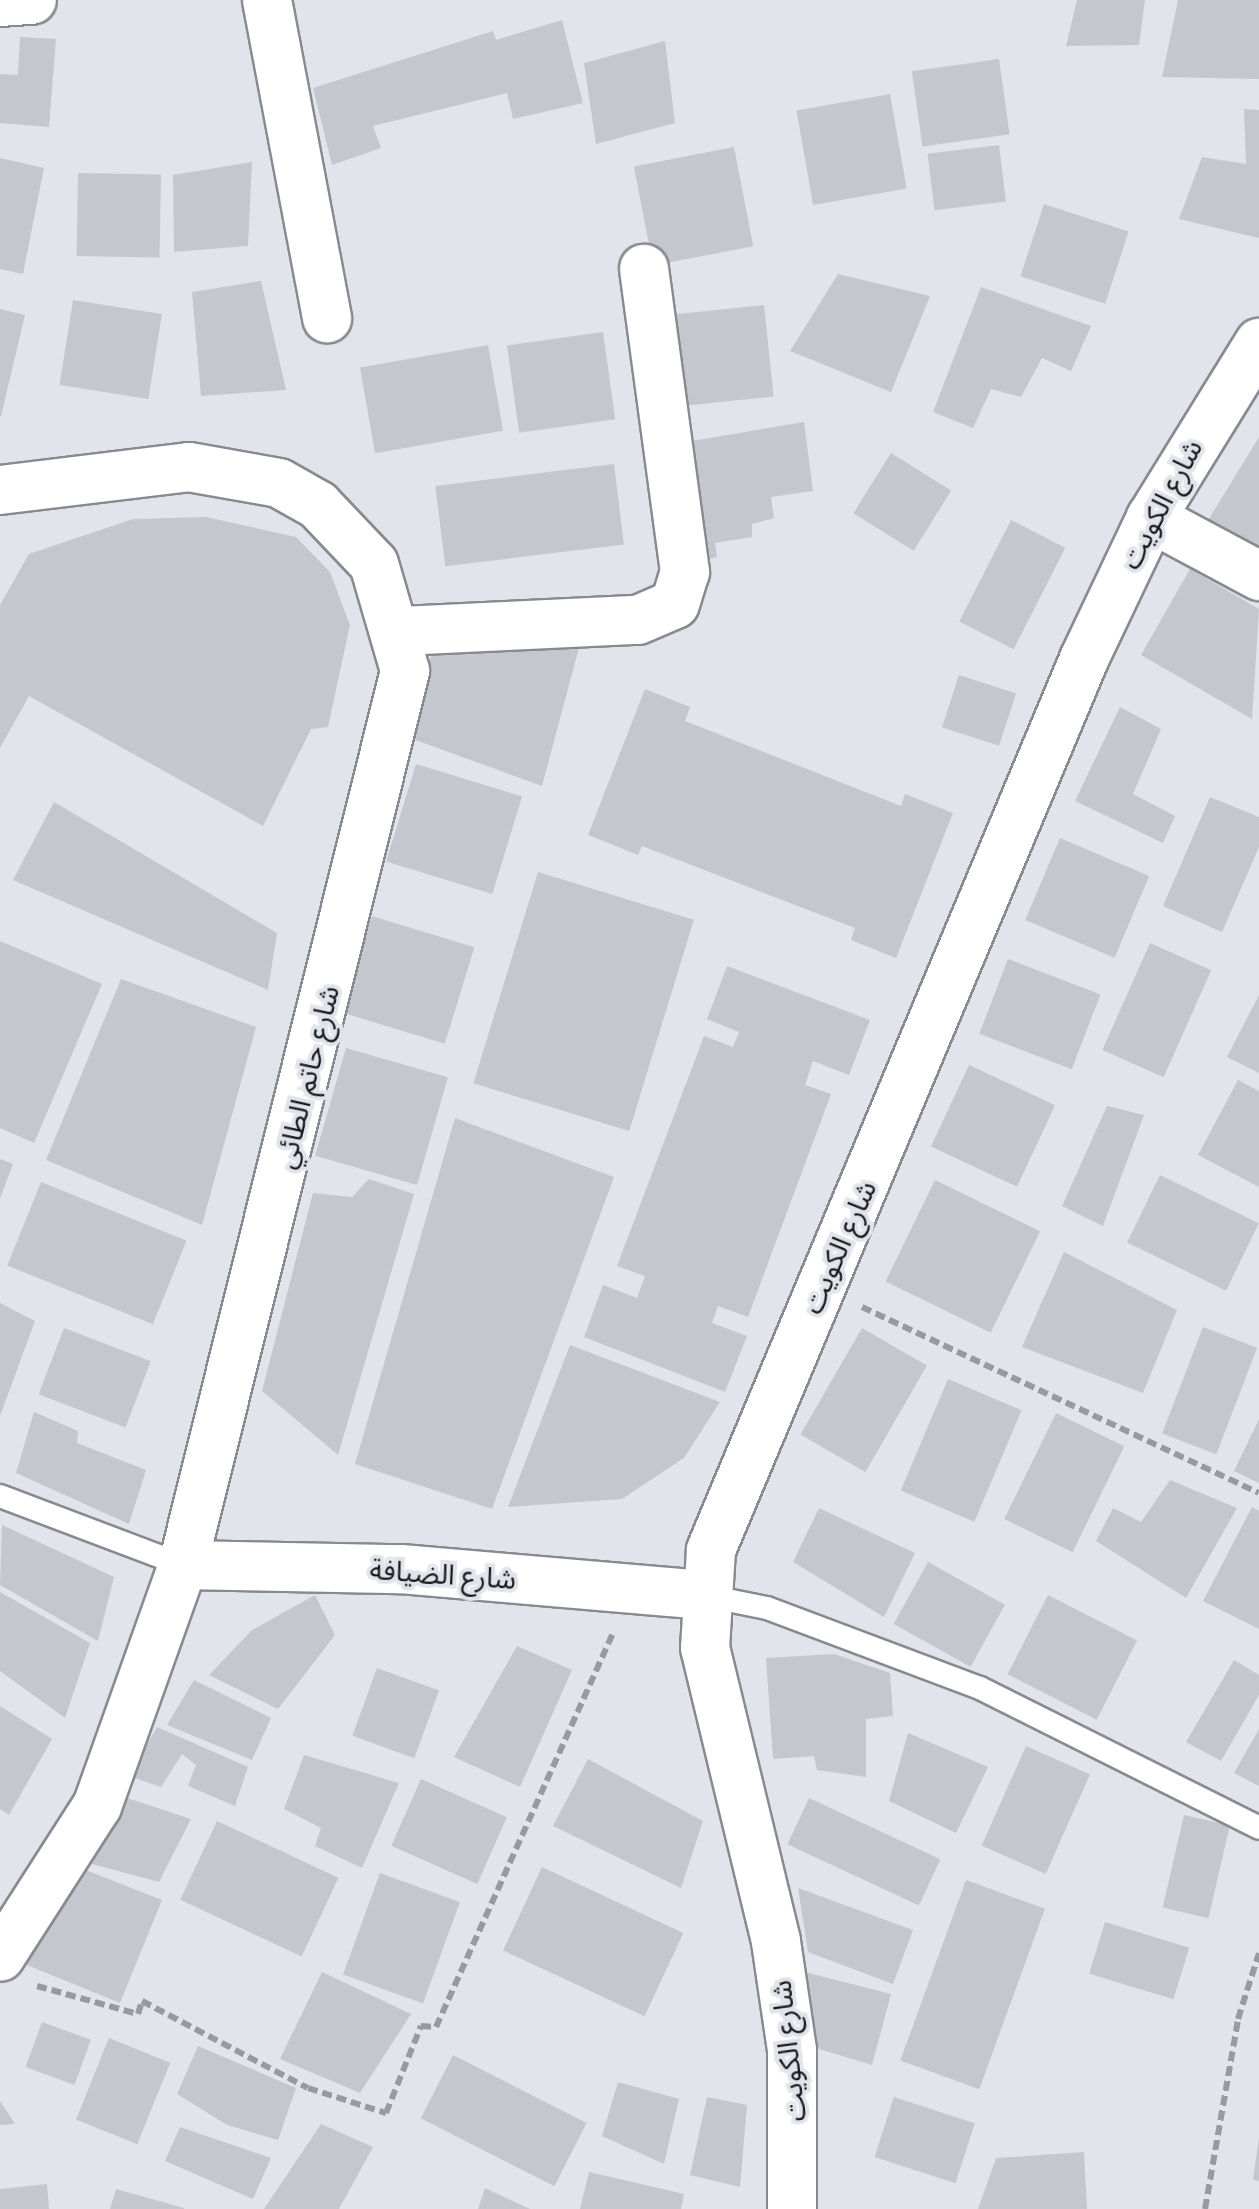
<!DOCTYPE html>
<html>
<head>
<meta charset="utf-8">
<style>
	body { margin:0 }
	#map { position:relative; width:1259px; height:2209px; overflow:hidden; background:#e1e4eb; font-family:"Golos Text","Noto Sans Arabic",sans-serif }
	div>[style] { position:absolute }
	[style*='--x'] { left:calc(var(--x)*1px); top:calc(var(--y)*1px); width:calc(var(--w)*1px); rotate:calc(var(--a)*1deg) }
	.building>* { inset:0; background:#c4c8ce; transform-origin:0 0 }
	.path>* { height:6px; margin-top:-3px; transform-origin:0; background:repeating-linear-gradient(90deg,#989aa0 0 10px,transparent 0 15px) }
	.roads { filter:drop-shadow(2px 0 #878a90) drop-shadow(-2px 0 #878a90) drop-shadow(0 2px #878a90) drop-shadow(0 -2px #878a90) }
	.lane>* { height:22px; margin:-11px; padding:0 11px; transform-origin:11px; border-radius:11px; background:#fff }
	.street>* { height:48px; margin:-24px; padding:0 24px; transform-origin:24px; border-radius:24px; background:#fff }
	span { translate:-50% -50%; white-space:nowrap; text-align:center; line-height:1.15; -webkit-text-stroke:8px #e1e4eb; paint-order:stroke }
	.street-label { font-size:28px; color:#16181a }
</style>
</head>
<body>
<div id="map">
	<div class="building">
		<div style="clip-path:polygon(1077px 0,1145px 0,1139px 45px,1066px 46px)"></div>
		<div style="clip-path:polygon(1178px 0,1259px 0,1259px 79px,1162px 77px)"></div>
		<div style="clip-path:polygon(562px 20px,583px 103px,513px 119px,507px 93px,373px 126px,381px 148px,332px 165px,313px 88px,493px 31px,496px 40px)"></div>
		<div style="clip-path:polygon(20px 37px,56px 39px,49px 127px,0 123px,0 74px,18px 75px)"></div>
		<div style="clip-path:polygon(665px 41px,675px 123px,596px 144px,584px 63px)"></div>
		<div style="left:999px;top:59px;width:76px;height:88px;rotate:82deg"></div>
		<div style="left:890px;top:94px;width:96px;height:95px;rotate:80deg"></div>
		<div style="clip-path:polygon(1244px 109px,1259px 110px,1259px 238px,1179px 219px,1202px 157px,1246px 164px)"></div>
		<div style="left:999px;top:145px;width:57px;height:72px;rotate:83deg"></div>
		<div style="left:734px;top:147px;width:101px;height:102px;rotate:79deg"></div>
		<div style="clip-path:polygon(0 158px,44px 168px,23px 274px,0 269px)"></div>
		<div style="clip-path:polygon(252px 162px,248px 246px,174px 252px,173px 175px)"></div>
		<div style="left:78px;top:173px;width:83px;height:83px;rotate:1deg"></div>
		<div style="left:1044px;top:204px;width:89px;height:76px;rotate:18deg"></div>
		<div style="clip-path:polygon(838px 274px,930px 296px,891px 392px,790px 351px)"></div>
		<div style="clip-path:polygon(261px 281px,286px 390px,201px 396px,192px 292px)"></div>
		<div style="clip-path:polygon(981px 287px,1091px 326px,1071px 371px,1042px 358px,1021px 397px,991px 389px,973px 428px,933px 412px)"></div>
		<div style="left:73px;top:300px;width:90px;height:86px;rotate:9deg"></div>
		<div style="left:764px;top:305px;width:92px;height:104px;rotate:84deg"></div>
		<div style="clip-path:polygon(0 309px,25px 315px,1px 416px,0 416px)"></div>
		<div style="left:603px;top:332px;width:88px;height:97px;rotate:82deg"></div>
		<div style="left:488px;top:345px;width:87px;height:130px;rotate:80deg"></div>
		<div style="clip-path:polygon(804px 422px,813px 491px,771px 497px,774px 518px,752px 524px,752px 537px,715px 543px,717px 557px,701px 561px,680px 443px)"></div>
		<div style="clip-path:polygon(1259px 437px,1259px 560px,1204px 527px)"></div>
		<div style="left:891px;top:453px;width:71px;height:71px;rotate:32deg"></div>
		<div style="left:614px;top:464px;width:81px;height:180px;rotate:83deg"></div>
		<div style="clip-path:polygon(206px 517px,296px 537px,330px 572px,350px 625px,328px 727px,311px 729px,263px 826px,29px 696px,0 748px,0 605px,29px 554px,133px 519px)"></div>
		<div style="left:1011px;top:520px;width:61px;height:114px;rotate:27deg"></div>
		<div style="clip-path:polygon(1190px 569px,1259px 609px,1252px 719px,1141px 655px)"></div>
		<div style="clip-path:polygon(580px 644px,542px 786px,410px 738px,432px 653px)"></div>
		<div style="left:959px;top:675px;width:60px;height:55px;rotate:18deg"></div>
		<div style="clip-path:polygon(645px 689px,690px 707px,685px 721px,901px 806px,905px 794px,953px 813px,896px 958px,851px 940px,855px 928px,642px 846px,638px 855px,588px 835px)"></div>
		<div style="clip-path:polygon(1120px 707px,1161px 729px,1133px 794px,1175px 816px,1163px 843px,1075px 801px)"></div>
		<div style="left:416px;top:764px;width:111px;height:102px;rotate:17deg"></div>
		<div style="clip-path:polygon(1210px 797px,1259px 817px,1259px 847px,1222px 932px,1163px 906px)"></div>
		<div style="clip-path:polygon(54px 802px,277px 933px,268px 990px,13px 880px)"></div>
		<div style="left:1060px;top:838px;width:97px;height:89px;rotate:23deg"></div>
		<div style="left:538px;top:872px;width:163px;height:221px;rotate:17deg"></div>
		<div style="left:372px;top:916px;width:107px;height:101px;rotate:17deg"></div>
		<div style="clip-path:polygon(0 941px,102px 984px,34px 1143px,0 1128px)"></div>
		<div style="left:1150px;top:943px;width:67px;height:117px;rotate:24deg"></div>
		<div style="left:1008px;top:959px;width:99px;height:80px;rotate:21deg"></div>
		<div style="clip-path:polygon(727px 966px,870px 1020px,849px 1075px,813px 1061px,805px 1085px,831px 1094px,748px 1317px,718px 1306px,712px 1323px,747px 1336px,725px 1392px,584px 1337px,603px 1285px,637px 1298px,645px 1276px,617px 1266px,704px 1036px,733px 1047px,739px 1032px,707px 1019px)"></div>
		<div style="clip-path:polygon(121px 979px,256px 1027px,202px 1225px,46px 1160px)"></div>
		<div style="clip-path:polygon(1259px 995px,1259px 1073px,1227px 1057px)"></div>
		<div style="left:346px;top:1048px;width:106px;height:112px;rotate:16deg"></div>
		<div style="left:969px;top:1065px;width:95px;height:90px;rotate:25deg"></div>
		<div style="clip-path:polygon(1238px 1080px,1259px 1091px,1259px 1187px,1198px 1155px)"></div>
		<div style="clip-path:polygon(1107px 1106px,1144px 1115px,1103px 1226px,1062px 1206px)"></div>
		<div style="clip-path:polygon(455px 1118px,614px 1177px,492px 1509px,355px 1464px)"></div>
		<div style="clip-path:polygon(0 1159px,13px 1164px,0 1198px)"></div>
		<div style="left:1160px;top:1175px;width:110px;height:75px;rotate:26deg"></div>
		<div style="clip-path:polygon(369px 1179px,414px 1194px,338px 1455px,262px 1391px,313px 1193px,352px 1197px)"></div>
		<div style="left:935px;top:1180px;width:117px;height:113px;rotate:26deg"></div>
		<div style="left:41px;top:1182px;width:157px;height:90px;rotate:22deg"></div>
		<div style="clip-path:polygon(1064px 1252px,1177px 1310px,1143px 1393px,1022px 1347px)"></div>
		<div style="clip-path:polygon(0 1303px,35px 1321px,0 1416px)"></div>
		<div style="left:1203px;top:1327px;width:58px;height:114px;rotate:21deg"></div>
		<div style="left:64px;top:1328px;width:93px;height:71px;rotate:21deg"></div>
		<div style="left:862px;top:1328px;width:75px;height:123px;rotate:30deg"></div>
		<div style="clip-path:polygon(570px 1345px,720px 1402px,684px 1458px,622px 1499px,508px 1507px)"></div>
		<div style="left:948px;top:1379px;width:80px;height:121px;rotate:23deg"></div>
		<div style="clip-path:polygon(34px 1412px,78px 1431px,77px 1443px,146px 1470px,129px 1524px,16px 1473px)"></div>
		<div style="left:1056px;top:1413px;width:76px;height:118px;rotate:26deg"></div>
		<div style="clip-path:polygon(1259px 1419px,1259px 1483px,1234px 1471px)"></div>
		<div style="clip-path:polygon(1170px 1480px,1237px 1508px,1186px 1598px,1096px 1541px,1113px 1508px,1141px 1522px)"></div>
		<div style="clip-path:polygon(1252px 1507px,1259px 1511px,1259px 1629px,1203px 1601px)"></div>
		<div style="clip-path:polygon(819px 1508px,915px 1553px,884px 1617px,793px 1562px)"></div>
		<div style="clip-path:polygon(2px 1525px,114px 1577px,98px 1641px,0 1585px)"></div>
		<div style="left:928px;top:1562px;width:88px;height:71px;rotate:29deg"></div>
		<div style="clip-path:polygon(0 1592px,90px 1643px,65px 1718px,0 1671px)"></div>
		<div style="clip-path:polygon(315px 1595px,335px 1635px,278px 1709px,209px 1675px,252px 1630px)"></div>
		<div style="left:1048px;top:1595px;width:100px;height:89px;rotate:27deg"></div>
		<div style="clip-path:polygon(517px 1646px,572px 1670px,520px 1787px,454px 1757px)"></div>
		<div style="clip-path:polygon(834px 1654px,890px 1673px,893px 1716px,866px 1719px,866px 1777px,817px 1770px,814px 1756px,773px 1759px,766px 1658px)"></div>
		<div style="clip-path:polygon(1234px 1660px,1259px 1675px,1259px 1695px,1221px 1761px,1186px 1742px)"></div>
		<div style="left:377px;top:1668px;width:66px;height:72px;rotate:20deg"></div>
		<div style="clip-path:polygon(194px 1680px,271px 1718px,252px 1760px,167px 1725px)"></div>
		<div style="clip-path:polygon(0 1706px,52px 1739px,9px 1815px,0 1809px)"></div>
		<div style="clip-path:polygon(157px 1727px,248px 1767px,235px 1806px,188px 1786px,196px 1765px,182px 1754px,161px 1787px,129px 1776px)"></div>
		<div style="clip-path:polygon(1259px 1729px,1259px 1786px,1234px 1773px)"></div>
		<div style="clip-path:polygon(908px 1733px,988px 1767px,956px 1833px,889px 1801px)"></div>
		<div style="left:1026px;top:1746px;width:70px;height:109px;rotate:24deg"></div>
		<div style="clip-path:polygon(304px 1755px,399px 1783px,362px 1868px,315px 1846px,321px 1828px,284px 1809px)"></div>
		<div style="clip-path:polygon(588px 1759px,703px 1821px,681px 1888px,553px 1826px)"></div>
		<div style="left:421px;top:1779px;width:94px;height:73px;rotate:24deg"></div>
		<div style="clip-path:polygon(115px 1794px,191px 1819px,159px 1882px,81px 1861px)"></div>
		<div style="left:809px;top:1798px;width:145px;height:51px;rotate:25deg"></div>
		<div style="left:1184px;top:1815px;width:47px;height:95px;rotate:13deg"></div>
		<div style="left:217px;top:1821px;width:134px;height:87px;rotate:25deg"></div>
		<div style="clip-path:polygon(78px 1867px,162px 1900px,120px 2003px,17px 1961px)"></div>
		<div style="left:542px;top:1867px;width:156px;height:92px;rotate:25deg"></div>
		<div style="left:380px;top:1873px;width:85px;height:108px;rotate:20deg"></div>
		<div style="left:966px;top:1880px;width:84px;height:192px;rotate:20deg"></div>
		<div style="clip-path:polygon(798px 1888px,913px 1930px,893px 1984px,808px 1952px)"></div>
		<div style="left:1105px;top:1922px;width:88px;height:54px;rotate:17deg"></div>
		<div style="clip-path:polygon(322px 1972px,411px 2014px,360px 2093px,280px 2059px)"></div>
		<div style="clip-path:polygon(805px 1972px,891px 1994px,872px 2065px,803px 2044px)"></div>
		<div style="left:42px;top:2022px;width:52px;height:48px;rotate:20deg"></div>
		<div style="left:109px;top:2038px;width:66px;height:88px;rotate:22deg"></div>
		<div style="clip-path:polygon(198px 2046px,296px 2088px,278px 2140px,227px 2125px,177px 2094px)"></div>
		<div style="left:453px;top:2055px;width:150px;height:71px;rotate:27deg"></div>
		<div style="clip-path:polygon(618px 2082px,679px 2099px,664px 2164px,602px 2136px)"></div>
		<div style="clip-path:polygon(707px 2097px,747px 2105px,740px 2187px,690px 2175px)"></div>
		<div style="left:894px;top:2097px;width:85px;height:63px;rotate:18deg"></div>
		<div style="clip-path:polygon(0 2101px,15px 2124px,0 2125px)"></div>
		<div style="clip-path:polygon(321px 2124px,373px 2147px,339px 2209px,264px 2209px)"></div>
		<div style="clip-path:polygon(180px 2127px,271px 2158px,253px 2199px,165px 2161px)"></div>
		<div style="clip-path:polygon(1259px 2137px,1259px 2181px,1253px 2180px)"></div>
		<div style="clip-path:polygon(1084px 2152px,1087px 2209px,978px 2209px,996px 2158px)"></div>
		<div style="clip-path:polygon(589px 2172px,684px 2194px,681px 2209px,580px 2209px)"></div>
		<div style="clip-path:polygon(47px 2184px,49px 2209px,0 2209px,0 2189px)"></div>
		<div style="clip-path:polygon(485px 2188px,530px 2209px,478px 2209px)"></div>
		<div style="clip-path:polygon(116px 2189px,184px 2208px,184px 2209px,110px 2209px)"></div>
	</div>
	<div class="path">
		<div style="--x:862;--y:1307;--w:438;--a:25.1"></div>
		<div style="--x:37;--y:1986;--w:105;--a:15.5"></div>
		<div style="--x:138;--y:2014;--w:14;--a:-73"></div>
		<div style="--x:142;--y:2001;--w:187;--a:27.7"></div>
		<div style="--x:308;--y:2088;--w:82;--a:17.8"></div>
		<div style="--x:386;--y:2113;--w:94;--a:-68.1"></div>
		<div style="--x:421;--y:2026;--w:15;--a:4"></div>
		<div style="--x:436;--y:2027;--w:430;--a:-65.8"></div>
		<div style="--x:1205;--y:2209;--w:193;--a:-80.1"></div>
		<div style="--x:1238;--y:2019;--w:69;--a:-72.3"></div>
	</div>
	<div class="roads">
		<div class="lane">
			<div style="--x:0;--y:1496;--w:196;--a:20.7"></div>
			<div style="--x:702;--y:1595;--w:66;--a:11.3"></div>
			<div style="--x:767;--y:1608;--w:228;--a:20.6"></div>
			<div style="--x:980;--y:1688;--w:312;--a:26.6"></div>
		</div>
		<div class="street">
			<div style="--x:267;--y:0;--w:324;--a:79.3"></div>
			<div style="--x:0;--y:2;--w:32;--a:-4"></div>
			<div style="--x:0;--y:490;--w:190;--a:-6.9"></div>
			<div style="--x:189;--y:467;--w:91;--a:10.1"></div>
			<div style="--x:279;--y:483;--w:45;--a:29.4"></div>
			<div style="--x:318;--y:505;--w:81;--a:46.5"></div>
			<div style="--x:374;--y:564;--w:111;--a:73.8"></div>
			<div style="--x:405;--y:671;--w:921;--a:103.95"></div>
			<div style="--x:183;--y:1565;--w:256;--a:109.6"></div>
			<div style="--x:97;--y:1806;--w:179;--a:122.7"></div>
			<div style="--x:1151;--y:518;--w:123;--a:28.2"></div>
			<div style="--x:401;--y:631;--w:237;--a:-2.7"></div>
			<div style="--x:638;--y:620;--w:40;--a:-23.4"></div>
			<div style="--x:675;--y:604;--w:34;--a:-73"></div>
			<div style="--x:685;--y:572;--w:306;--a:-97.7"></div>
			<div style="--x:183;--y:1565;--w:218;--a:1.1"></div>
			<div style="--x:401;--y:1569;--w:302;--a:4.9"></div>
			<div style="--x:792;--y:2209;--w:159;--a:-90"></div>
			<div style="--x:792;--y:2050;--w:110;--a:-98.4"></div>
			<div style="--x:776;--y:1941;--w:301;--a:-103.6"></div>
			<div style="--x:705;--y:1648;--w:98;--a:-86.5"></div>
			<div style="--x:711;--y:1550;--w:966;--a:-67.28"></div>
			<div style="--x:1084;--y:659;--w:156;--a:-64.6"></div>
			<div style="--x:1151;--y:518;--w:206;--a:-58.3"></div>
		</div>
	</div>
	<div class="street-label">
		<span style="left:1161px;top:504px;rotate:-62deg">شارع الكويت</span>
		<span style="left:307px;top:1077px;rotate:-76deg">شارع حاتم الطائي</span>
		<span style="left:839px;top:1247px;rotate:-66deg">شارع الكويت</span>
		<span style="left:443px;top:1574px;rotate:4deg">شارع الضيافة</span>
		<span style="left:788px;top:2051px;rotate:-96deg">شارع الكويت</span>
	</div>
</div>
</body>
</html>
